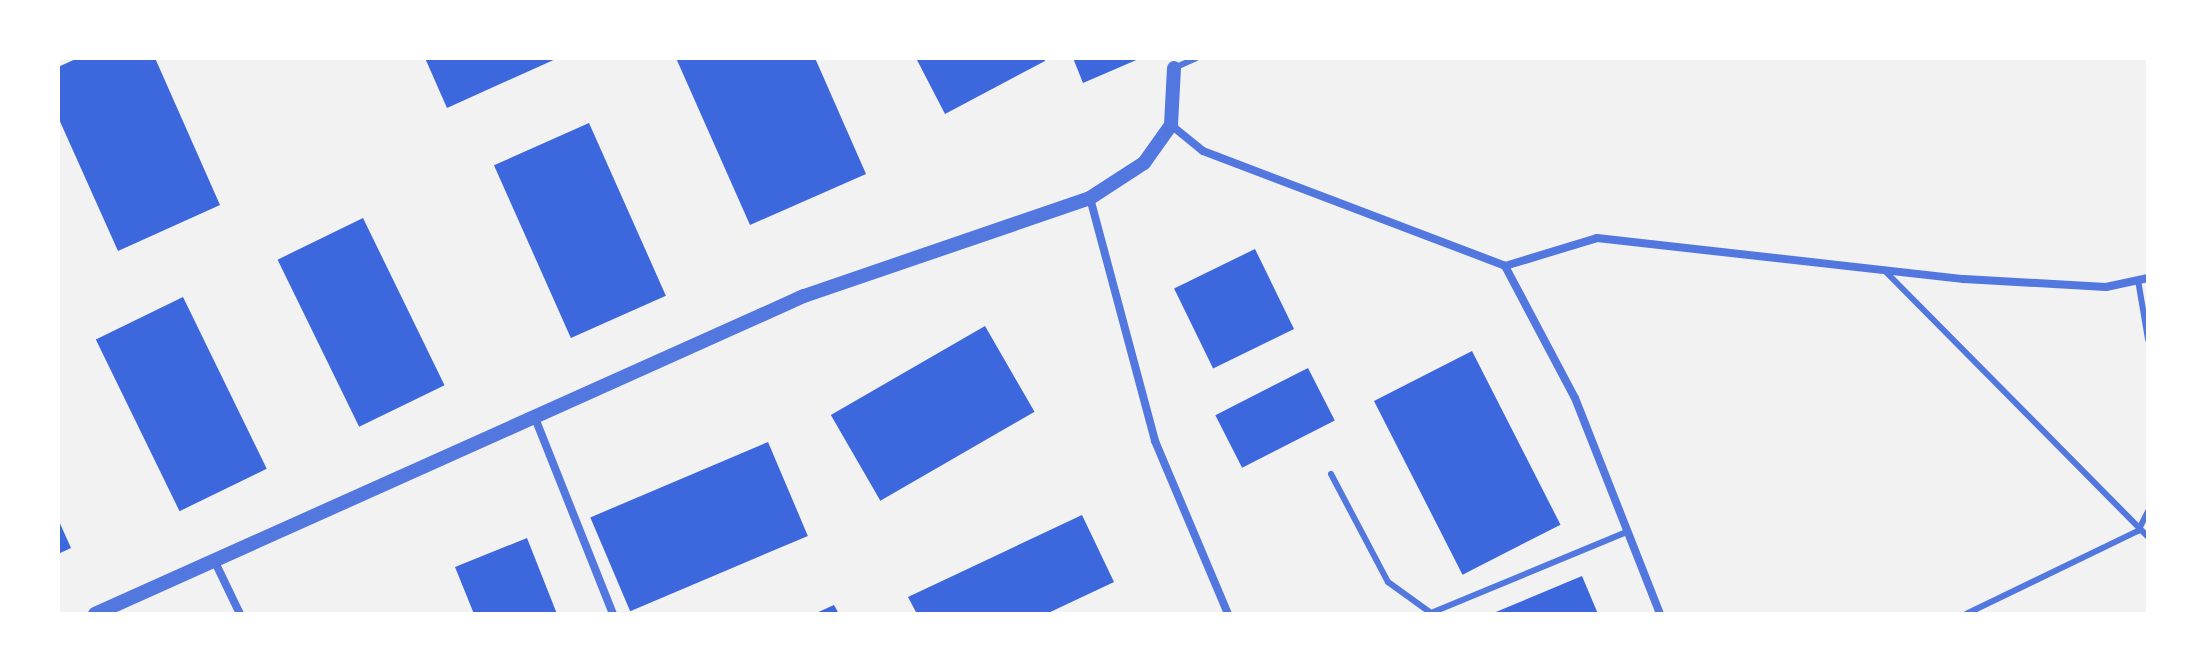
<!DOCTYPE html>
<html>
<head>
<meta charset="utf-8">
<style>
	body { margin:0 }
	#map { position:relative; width:2206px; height:672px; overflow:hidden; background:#f2f2f2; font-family:"Noto Sans",sans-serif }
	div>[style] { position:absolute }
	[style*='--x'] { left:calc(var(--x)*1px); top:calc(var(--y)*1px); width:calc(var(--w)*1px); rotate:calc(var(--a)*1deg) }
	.building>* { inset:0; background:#3d67dc; transform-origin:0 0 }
	.service>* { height:6px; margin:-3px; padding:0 3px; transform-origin:3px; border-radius:3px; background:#5277de }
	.minor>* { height:8px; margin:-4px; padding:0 4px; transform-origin:4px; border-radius:4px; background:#5277de }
	.tertiary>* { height:14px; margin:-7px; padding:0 7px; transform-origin:7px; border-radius:7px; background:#5277de }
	span { translate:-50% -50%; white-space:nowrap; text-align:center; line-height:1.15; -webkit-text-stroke:7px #fff; paint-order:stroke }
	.frame { position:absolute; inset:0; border:60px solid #fff; pointer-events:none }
</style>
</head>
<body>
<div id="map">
	<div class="building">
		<div style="clip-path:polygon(78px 58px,155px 58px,220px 205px,118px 251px,58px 117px,58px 67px)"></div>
		<div style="clip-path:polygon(425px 58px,558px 58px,447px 108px)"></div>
		<div style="clip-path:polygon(676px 58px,815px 58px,866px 174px,750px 225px)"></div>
		<div style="clip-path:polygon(916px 58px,1044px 58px,1045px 61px,945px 114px)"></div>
		<div style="clip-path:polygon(1073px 58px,1141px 58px,1083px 83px)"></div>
		<div style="left:589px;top:123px;width:189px;height:104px;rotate:66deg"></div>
		<div style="left:363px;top:218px;width:186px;height:95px;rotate:64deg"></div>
		<div style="left:1255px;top:249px;width:89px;height:90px;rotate:64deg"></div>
		<div style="left:183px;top:297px;width:191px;height:97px;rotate:64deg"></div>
		<div style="left:985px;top:326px;width:99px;height:178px;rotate:60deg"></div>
		<div style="left:1472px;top:351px;width:195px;height:110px;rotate:63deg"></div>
		<div style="left:1308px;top:368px;width:59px;height:104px;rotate:63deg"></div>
		<div style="left:768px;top:442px;width:102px;height:193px;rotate:67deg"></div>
		<div style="clip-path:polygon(1082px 515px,1114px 582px,1046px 614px,917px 614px,908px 597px)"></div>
		<div style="clip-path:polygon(58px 519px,71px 548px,58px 554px)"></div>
		<div style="clip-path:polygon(527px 538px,557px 614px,474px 614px,455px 567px)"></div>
		<div style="clip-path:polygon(1582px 576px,1598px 614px,1491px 614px)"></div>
		<div style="clip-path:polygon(834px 605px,839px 614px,814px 614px)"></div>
	</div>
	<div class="service">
		<div style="--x:1174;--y:68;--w:24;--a:-24"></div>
		<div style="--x:1884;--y:270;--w:375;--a:45.3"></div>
		<div style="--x:2138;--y:280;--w:60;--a:80.4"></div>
		<div style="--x:1331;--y:474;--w:122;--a:62.2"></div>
		<div style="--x:1388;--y:582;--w:53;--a:35.8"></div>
		<div style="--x:1431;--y:613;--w:212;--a:-22.5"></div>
		<div style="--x:1966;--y:614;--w:191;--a:-25.8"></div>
		<div style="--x:2138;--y:531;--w:22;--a:-63"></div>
	</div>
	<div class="minor">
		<div style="--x:1171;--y:125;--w:41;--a:39.1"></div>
		<div style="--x:1203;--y:151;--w:323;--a:20.8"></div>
		<div style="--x:1505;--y:266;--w:149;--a:62.1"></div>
		<div style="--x:1575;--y:398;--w:232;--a:68.5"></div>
		<div style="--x:1090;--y:198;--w:252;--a:75"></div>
		<div style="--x:1155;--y:441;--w:188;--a:67.1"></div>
		<div style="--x:1505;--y:266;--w:96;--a:-16.9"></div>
		<div style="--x:1597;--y:238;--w:369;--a:6.4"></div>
		<div style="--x:1964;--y:279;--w:142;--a:3.2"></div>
		<div style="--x:2106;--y:287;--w:43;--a:-12.1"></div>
		<div style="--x:535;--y:418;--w:211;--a:68.3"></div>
		<div style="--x:215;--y:562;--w:58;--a:64.3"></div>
	</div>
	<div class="tertiary">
		<div style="--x:95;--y:614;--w:777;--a:-24.16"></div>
		<div style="--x:804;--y:296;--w:302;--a:-18.9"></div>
		<div style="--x:1090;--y:198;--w:64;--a:-32.9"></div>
		<div style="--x:1144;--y:163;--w:47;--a:-54.6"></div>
		<div style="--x:1171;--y:125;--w:57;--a:-87"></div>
	</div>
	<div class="frame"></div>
</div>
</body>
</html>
